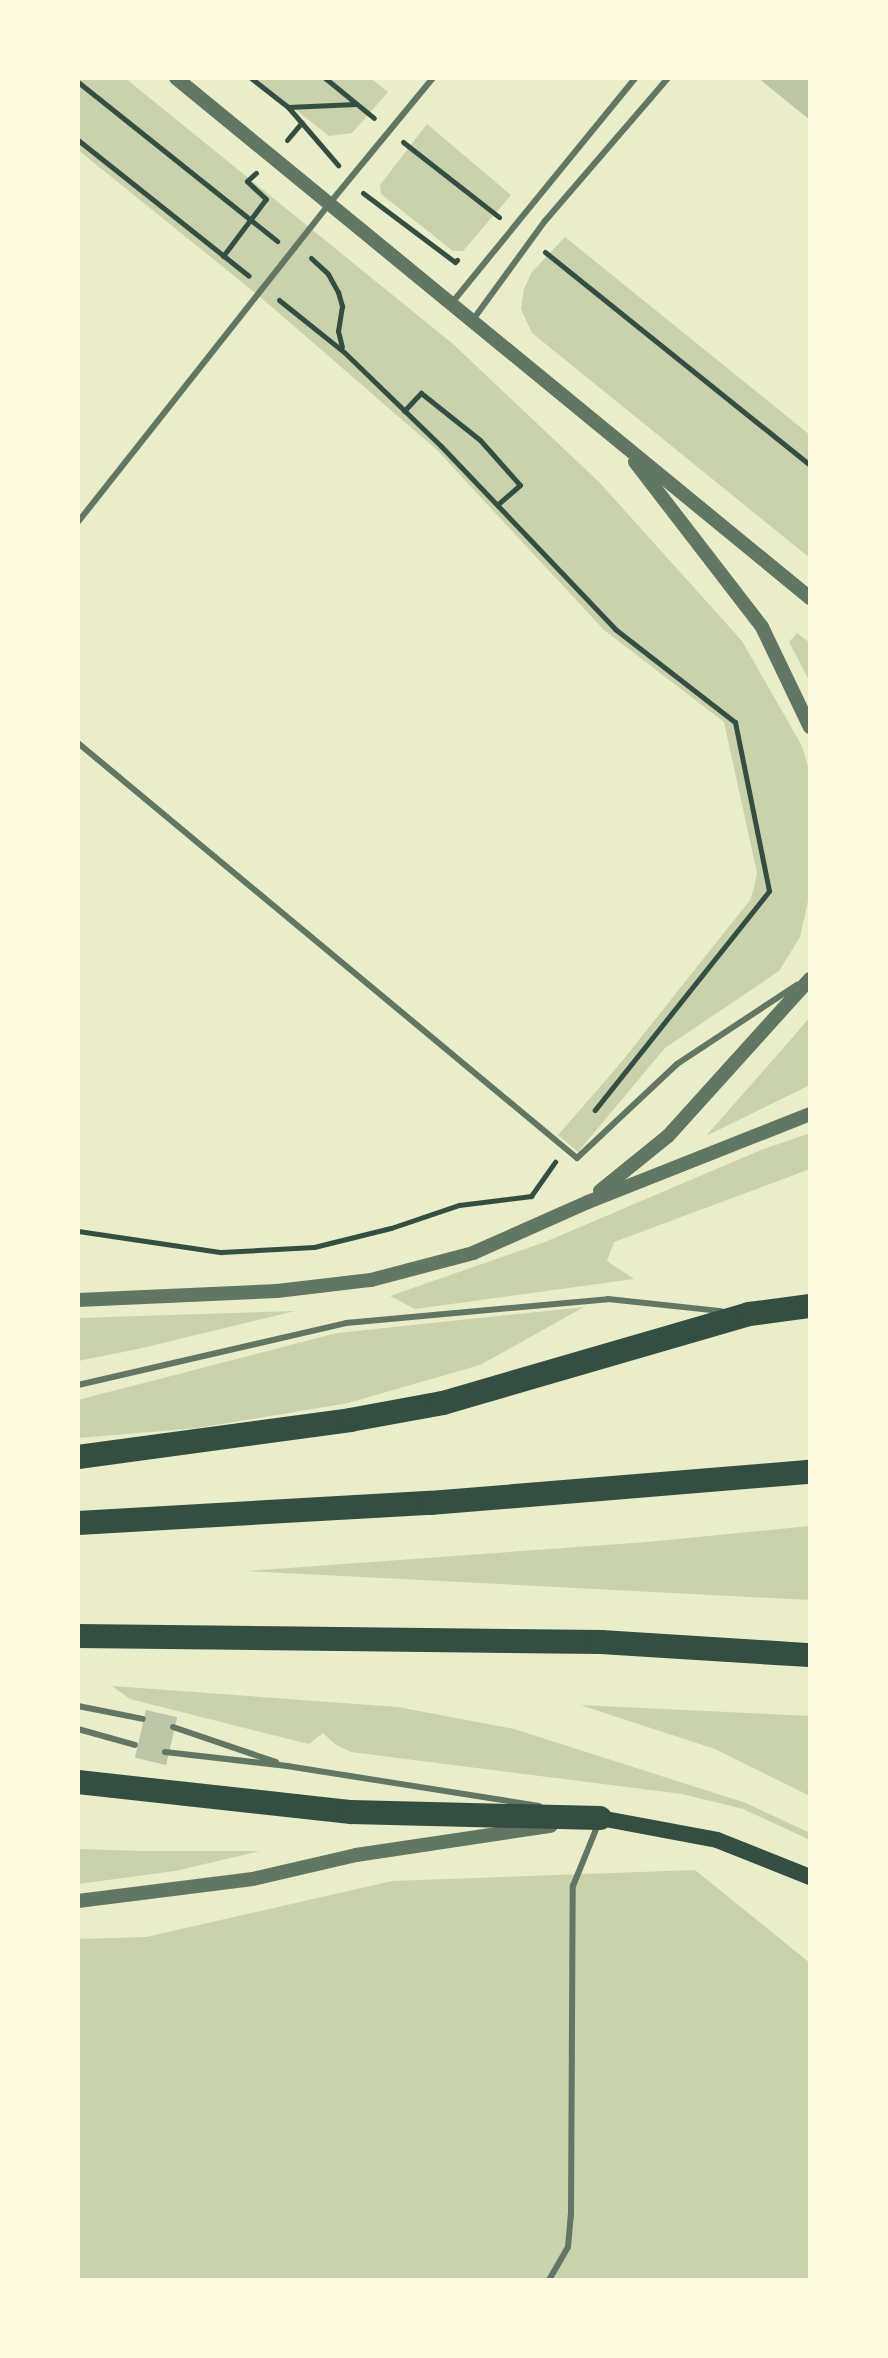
<!DOCTYPE html>
<html>
<head>
<meta charset="utf-8">
<style>
	body { margin:0 }
	#map { position:relative; width:888px; height:2358px; overflow:hidden; background:#e9edc9; font-family:"Golos Text",sans-serif }
	div>[style] { position:absolute }
	[style*='--x'] { left:calc(var(--x)*1px); top:calc(var(--y)*1px); width:calc(var(--w)*1px); rotate:calc(var(--a)*1deg) }
	.green>* { inset:0; background:#cad2ad }
	.building>* { inset:0; background:#bcc5a7; transform-origin:0 0 }
	.path>* { height:5px; margin:-2.5px; padding:0 2.5px; transform-origin:2.5px; border-radius:2.5px; background:#344e41 }
	.service>* { height:6px; margin:-3px; padding:0 3px; transform-origin:3px; border-radius:3px; background:#617663 }
	.tertiary>* { height:14px; margin:-7px; padding:0 7px; transform-origin:7px; border-radius:7px; background:#617663 }
	.secondary>* { height:16px; margin:-8px; padding:0 8px; transform-origin:8px; border-radius:8px; background:#344e41 }
	.motorway>* { height:24px; margin:-12px; padding:0 12px; transform-origin:12px; border-radius:12px; background:#344e41 }
	span { translate:-50% -50%; white-space:nowrap; text-align:center; line-height:1.15; -webkit-text-stroke:7px #fefae0; paint-order:stroke }
	.frame { position:absolute; inset:0; border:80px solid #fefae0; pointer-events:none }
</style>
</head>
<body>
<div id="map">
	<div class="green">
		<div style="clip-path:polygon(78px 78px,125px 78px,453px 344px,600px 483px,742px 641px,802px 746px,810px 774px,810px 892px,800px 937px,779px 971px,665px 1048px,578px 1152px,558px 1135px,619px 1065px,750px 900px,754px 888px,757px 873px,724px 722px,604px 630px,437px 450px,258px 295px,78px 150px)"></div>
		<div style="clip-path:polygon(255px 78px,370px 78px,388px 92px,352px 133px,329px 136px)"></div>
		<div style="clip-path:polygon(427px 124px,511px 195px,463px 251px,453px 251px,381px 194px,380px 185px)"></div>
		<div style="clip-path:polygon(565px 237px,810px 435px,810px 558px,532px 333px,521px 309px,524px 289px,532px 272px)"></div>
		<div style="clip-path:polygon(797px 633px,810px 643px,810px 682px,789px 642px)"></div>
		<div style="clip-path:polygon(810px 1017px,810px 1085px,706px 1136px,793px 1037px)"></div>
		<div style="clip-path:polygon(810px 1133px,810px 1169px,614px 1242px,607px 1261px,634px 1279px,415px 1309px,390px 1296px,545px 1242px,761px 1150px)"></div>
		<div style="clip-path:polygon(584px 1307px,480px 1365px,348px 1403px,198px 1428px,78px 1438px,78px 1400px,337px 1333px)"></div>
		<div style="clip-path:polygon(295px 1311px,138px 1349px,78px 1361px,78px 1318px)"></div>
		<div style="clip-path:polygon(810px 1526px,810px 1600px,246px 1571px,647px 1542px)"></div>
		<div style="clip-path:polygon(112px 1686px,398px 1707px,514px 1729px,746px 1803px,810px 1833px,810px 1840px,743px 1809px,682px 1794px,351px 1752px,336px 1745px,323px 1733px,309px 1744px,130px 1699px)"></div>
		<div style="clip-path:polygon(580px 1705px,810px 1716px,810px 1796px,715px 1749px)"></div>
		<div style="clip-path:polygon(78px 1849px,141px 1851px,260px 1851px,175px 1871px,78px 1884px)"></div>
		<div style="clip-path:polygon(695px 1870px,810px 1963px,810px 2280px,78px 2280px,78px 1939px,146px 1937px,392px 1881px)"></div>
	</div>
	<div class="building">
		<div style="clip-path:polygon(758px 78px,810px 78px,810px 120px)"></div>
		<div style="left:146px;top:1710px;width:32px;height:49px;rotate:13deg"></div>
	</div>
	<div class="path">
		<div style="--x:251;--y:78;--w:47;--a:38.1"></div>
		<div style="--x:288;--y:107;--w:77;--a:49.2"></div>
		<div style="--x:325;--y:78;--w:63;--a:39.2"></div>
		<div style="--x:78;--y:82;--w:255;--a:38.6"></div>
		<div style="--x:288;--y:107;--w:68;--a:-2.5"></div>
		<div style="--x:78;--y:140;--w:218;--a:38.5"></div>
		<div style="--x:287;--y:140;--w:23;--a:-50"></div>
		<div style="--x:403;--y:142;--w:122;--a:38"></div>
		<div style="--x:363;--y:193;--w:115;--a:36.9"></div>
		<div style="--x:455;--y:262;--w:3;--a:-45"></div>
		<div style="--x:545;--y:252;--w:340;--a:38.8"></div>
		<div style="--x:223;--y:256;--w:71;--a:-53"></div>
		<div style="--x:266;--y:199;--w:26;--a:-137"></div>
		<div style="--x:247;--y:181;--w:12;--a:-42"></div>
		<div style="--x:311;--y:258;--w:23;--a:43"></div>
		<div style="--x:328;--y:274;--w:21;--a:61"></div>
		<div style="--x:338;--y:292;--w:15;--a:74"></div>
		<div style="--x:342;--y:306;--w:25;--a:99"></div>
		<div style="--x:338;--y:331;--w:16;--a:76"></div>
		<div style="--x:279;--y:300;--w:83;--a:38.7"></div>
		<div style="--x:344;--y:352;--w:135;--a:44.1"></div>
		<div style="--x:441;--y:446;--w:253;--a:46.4"></div>
		<div style="--x:615;--y:629;--w:152;--a:37.8"></div>
		<div style="--x:735;--y:722;--w:172;--a:78.6"></div>
		<div style="--x:769;--y:891;--w:280;--a:128.5"></div>
		<div style="--x:404;--y:411;--w:25;--a:-47"></div>
		<div style="--x:421;--y:393;--w:75;--a:38.5"></div>
		<div style="--x:480;--y:440;--w:60;--a:48.4"></div>
		<div style="--x:520;--y:485;--w:30;--a:139"></div>
		<div style="--x:78;--y:1231;--w:145;--a:8.4"></div>
		<div style="--x:221;--y:1252;--w:93;--a:-3.1"></div>
		<div style="--x:314;--y:1247;--w:79;--a:-13.9"></div>
		<div style="--x:391;--y:1228;--w:72;--a:-18.7"></div>
		<div style="--x:459;--y:1205;--w:73;--a:-7.1"></div>
		<div style="--x:531;--y:1196;--w:42;--a:-54.8"></div>
	</div>
	<div class="service">
		<div style="--x:451;--y:304;--w:291;--a:-50.8"></div>
		<div style="--x:472;--y:321;--w:124;--a:-53.9"></div>
		<div style="--x:545;--y:221;--w:189;--a:-49.3"></div>
		<div style="--x:78;--y:522;--w:405;--a:-51.7"></div>
		<div style="--x:329;--y:204;--w:163;--a:-50.5"></div>
		<div style="--x:78;--y:743;--w:649;--a:39.75"></div>
		<div style="--x:577;--y:1158;--w:137;--a:-43.2"></div>
		<div style="--x:677;--y:1064;--w:144;--a:-33.4"></div>
		<div style="--x:78;--y:1385;--w:275;--a:-13"></div>
		<div style="--x:346;--y:1323;--w:263;--a:-5.2"></div>
		<div style="--x:608;--y:1299;--w:114;--a:6.1"></div>
		<div style="--x:78;--y:1706;--w:66;--a:11.3"></div>
		<div style="--x:173;--y:1727;--w:109;--a:18.8"></div>
		<div style="--x:78;--y:1729;--w:59;--a:15.7"></div>
		<div style="--x:165;--y:1752;--w:123;--a:6.5"></div>
		<div style="--x:287;--y:1766;--w:255;--a:9"></div>
		<div style="--x:549;--y:2280;--w:38;--a:-60"></div>
		<div style="--x:568;--y:2247;--w:32;--a:-85"></div>
		<div style="--x:571;--y:2215;--w:329;--a:-89.7"></div>
		<div style="--x:573;--y:1886;--w:69;--a:-67.9"></div>
	</div>
	<div class="tertiary">
		<div style="--x:176;--y:78;--w:820;--a:39.36"></div>
		<div style="--x:635;--y:462;--w:208;--a:52.4"></div>
		<div style="--x:762;--y:627;--w:111;--a:64.4"></div>
		<div style="--x:600;--y:1191;--w:87;--a:-39"></div>
		<div style="--x:668;--y:1136;--w:212;--a:-47.9"></div>
		<div style="--x:78;--y:1300;--w:199;--a:-2.6"></div>
		<div style="--x:277;--y:1291;--w:95;--a:-6.7"></div>
		<div style="--x:371;--y:1280;--w:106;--a:-14.8"></div>
		<div style="--x:473;--y:1253;--w:126;--a:-23.9"></div>
		<div style="--x:588;--y:1202;--w:239;--a:-21.6"></div>
		<div style="--x:78;--y:1901;--w:176;--a:-7.2"></div>
		<div style="--x:253;--y:1879;--w:106;--a:-13.1"></div>
		<div style="--x:356;--y:1855;--w:197;--a:-8.5"></div>
	</div>
	<div class="secondary">
		<div style="--x:600;--y:1818;--w:119;--a:10.6"></div>
		<div style="--x:717;--y:1840;--w:100;--a:21.7"></div>
	</div>
	<div class="motorway">
		<div style="--x:78;--y:1457;--w:275;--a:-7.7"></div>
		<div style="--x:350;--y:1420;--w:95;--a:-10.4"></div>
		<div style="--x:443;--y:1403;--w:319;--a:-16.2"></div>
		<div style="--x:749;--y:1314;--w:62;--a:-7.5"></div>
		<div style="--x:78;--y:1523;--w:353;--a:-3.3"></div>
		<div style="--x:430;--y:1503;--w:381;--a:-4.7"></div>
		<div style="--x:78;--y:1636;--w:523;--a:0.66"></div>
		<div style="--x:601;--y:1642;--w:209;--a:3.6"></div>
		<div style="--x:78;--y:1782;--w:275;--a:6.3"></div>
		<div style="--x:351;--y:1812;--w:249;--a:1.4"></div>
	</div>
	<div class="frame"></div>
</div>
</body>
</html>
